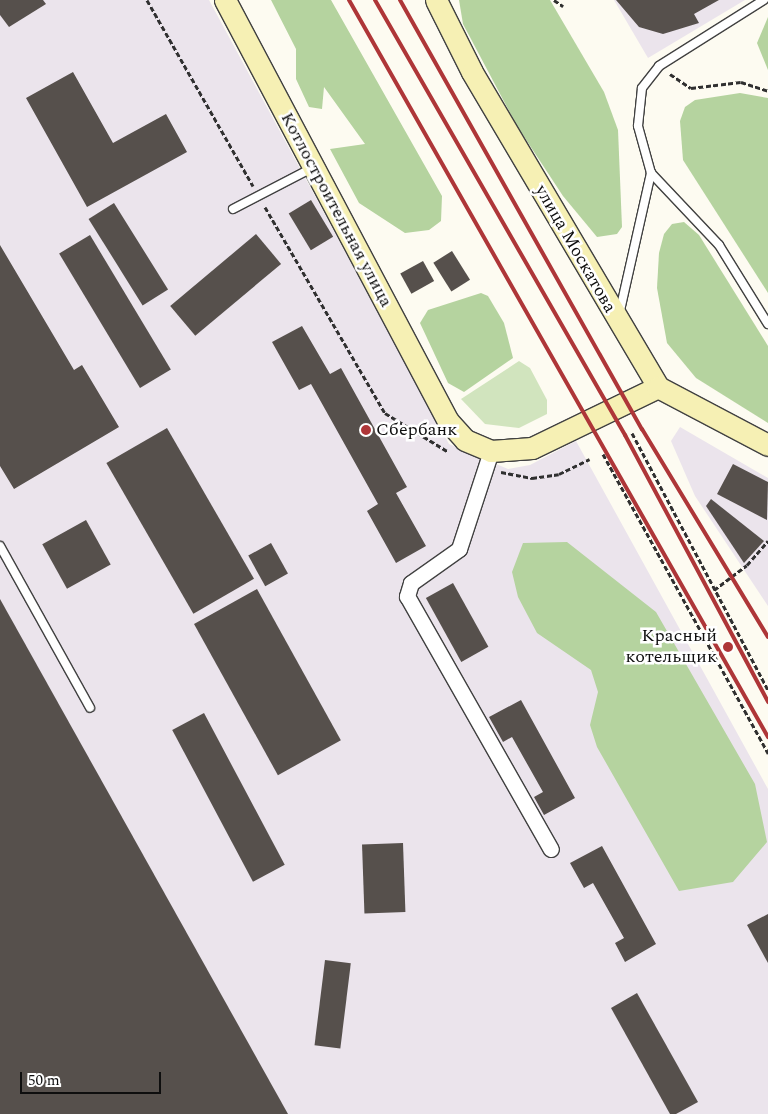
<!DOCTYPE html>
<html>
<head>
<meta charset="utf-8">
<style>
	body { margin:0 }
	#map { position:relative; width:768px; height:1114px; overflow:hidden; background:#fdfbf1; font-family:Spectral,serif }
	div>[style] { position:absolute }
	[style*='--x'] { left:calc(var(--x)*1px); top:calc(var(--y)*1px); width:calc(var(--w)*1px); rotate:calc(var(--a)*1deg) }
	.industrial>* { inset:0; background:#ebe4ec }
	.green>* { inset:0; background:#d1e4be }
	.forest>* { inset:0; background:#b5d39f }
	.building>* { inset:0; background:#56504c; transform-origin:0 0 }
	.path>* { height:3px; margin-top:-1.5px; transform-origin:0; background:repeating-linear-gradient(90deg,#303030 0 5px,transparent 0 7.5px) }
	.roads { filter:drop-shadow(1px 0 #414141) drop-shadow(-1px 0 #414141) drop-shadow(0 1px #414141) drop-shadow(0 -1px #414141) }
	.service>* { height:8px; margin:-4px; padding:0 4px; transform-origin:4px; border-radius:4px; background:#fff }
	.minor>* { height:15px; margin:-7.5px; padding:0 7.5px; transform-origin:7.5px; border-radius:7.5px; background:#fff }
	.secondary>* { height:21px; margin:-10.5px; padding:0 10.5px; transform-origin:10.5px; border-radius:10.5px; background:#f6f0b4 }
	.rail>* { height:4px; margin:-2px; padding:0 2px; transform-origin:2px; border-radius:2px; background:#ae3638 }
	.dots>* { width:14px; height:14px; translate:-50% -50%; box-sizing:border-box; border:2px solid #fff; border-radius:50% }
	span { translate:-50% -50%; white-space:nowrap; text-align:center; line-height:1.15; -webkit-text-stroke:5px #fff; paint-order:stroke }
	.street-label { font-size:18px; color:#0e0e0e }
	.poi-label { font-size:18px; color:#0e0e0e }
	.left { translate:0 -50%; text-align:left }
	.right { translate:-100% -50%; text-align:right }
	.scale { position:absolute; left:20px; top:1072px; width:141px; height:22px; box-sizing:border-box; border:2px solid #0e0e0e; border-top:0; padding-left:6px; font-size:15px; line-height:18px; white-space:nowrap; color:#0e0e0e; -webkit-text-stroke:4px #fff; paint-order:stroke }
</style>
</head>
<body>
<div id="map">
	<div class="industrial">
		<div style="clip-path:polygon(0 0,209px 0,449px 444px,508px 469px,530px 465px,576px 441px,768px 789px,768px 1114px,0 1114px)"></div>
		<div style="clip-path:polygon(614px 0,745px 0,648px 58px)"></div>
		<div style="clip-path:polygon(680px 427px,768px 478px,768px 606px,695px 496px,671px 441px)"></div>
	</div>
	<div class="green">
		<div style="clip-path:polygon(519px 361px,530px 368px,547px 400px,547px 414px,519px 428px,485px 424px,461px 399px)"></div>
	</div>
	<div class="forest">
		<div style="clip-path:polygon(271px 0,331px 0,442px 196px,441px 221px,429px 230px,405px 233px,359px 203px,330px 149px,365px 144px,324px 87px,322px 109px,309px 107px,296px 79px,296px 49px)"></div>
		<div style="clip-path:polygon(459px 0,550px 0,604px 92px,618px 130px,622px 227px,617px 234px,597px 237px,563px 196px,517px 126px,463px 24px)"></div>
		<div style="clip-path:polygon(768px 17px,768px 70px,757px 43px)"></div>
		<div style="clip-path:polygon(740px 93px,768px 98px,768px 293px,683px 160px,680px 121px,685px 107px,695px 100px)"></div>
		<div style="clip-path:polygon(684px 222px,699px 235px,768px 346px,768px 423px,696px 378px,667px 343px,657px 288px,659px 253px,664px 234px,672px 224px)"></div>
		<div style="clip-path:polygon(481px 293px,488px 296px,504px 323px,513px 358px,464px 392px,448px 383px,420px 323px,428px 310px)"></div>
		<div style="clip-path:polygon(567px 542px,656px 612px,755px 784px,767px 842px,733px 882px,679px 891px,597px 747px,590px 725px,598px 692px,591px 670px,537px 633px,518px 597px,512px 572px,523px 543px)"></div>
	</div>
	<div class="building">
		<div style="clip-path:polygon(0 0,43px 0,46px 4px,9px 27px,0 15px)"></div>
		<div style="clip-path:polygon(616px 0,719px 0,694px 14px,699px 23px,663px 34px,639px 27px)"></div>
		<div style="clip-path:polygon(73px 72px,113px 143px,166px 114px,187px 152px,87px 207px,26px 98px)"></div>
		<div style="left:311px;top:200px;width:43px;height:26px;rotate:59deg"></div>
		<div style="left:114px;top:203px;width:102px;height:30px;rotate:58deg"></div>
		<div style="left:256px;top:234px;width:39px;height:112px;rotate:50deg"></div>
		<div style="left:90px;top:235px;width:157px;height:36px;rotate:59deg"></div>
		<div style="clip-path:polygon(0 245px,74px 370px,82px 365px,119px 427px,14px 489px,0 466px)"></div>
		<div style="left:452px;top:251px;width:34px;height:22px;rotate:58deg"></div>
		<div style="left:423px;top:261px;width:23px;height:26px;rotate:61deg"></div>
		<div style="clip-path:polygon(302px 326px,330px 374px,341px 368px,407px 487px,396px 493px,426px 546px,396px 563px,367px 511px,378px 504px,311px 384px,299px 390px,272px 342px)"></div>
		<div style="left:167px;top:428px;width:174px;height:70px;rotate:60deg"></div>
		<div style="clip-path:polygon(733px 464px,768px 482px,767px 520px,717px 494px)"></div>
		<div style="clip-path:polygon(711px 499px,764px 541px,744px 563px,706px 506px)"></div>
		<div style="left:86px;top:520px;width:51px;height:50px;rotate:61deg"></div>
		<div style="left:271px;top:543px;width:35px;height:26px;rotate:61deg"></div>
		<div style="left:453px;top:583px;width:73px;height:31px;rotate:61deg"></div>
		<div style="left:257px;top:589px;width:173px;height:72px;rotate:61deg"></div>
		<div style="clip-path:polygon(0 599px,288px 1114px,0 1114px)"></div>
		<div style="clip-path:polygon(521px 700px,575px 798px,544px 815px,534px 797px,543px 792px,512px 737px,503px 742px,489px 717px)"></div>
		<div style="left:204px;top:713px;width:172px;height:36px;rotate:62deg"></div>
		<div style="left:403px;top:843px;width:69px;height:41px;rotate:88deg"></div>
		<div style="clip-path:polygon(602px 846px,656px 944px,625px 962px,615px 943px,624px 938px,593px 883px,584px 888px,570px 863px)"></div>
		<div style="clip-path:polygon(768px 914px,768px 963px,747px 925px)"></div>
		<div style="left:325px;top:960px;width:26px;height:86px;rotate:7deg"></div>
		<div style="clip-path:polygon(637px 993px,698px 1102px,676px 1114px,670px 1114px,611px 1008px)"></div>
	</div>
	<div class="path">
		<div style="--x:147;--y:0;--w:214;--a:60.3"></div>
		<div style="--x:554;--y:0;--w:11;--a:34"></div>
		<div style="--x:670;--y:74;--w:25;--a:34"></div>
		<div style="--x:691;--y:88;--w:50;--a:-6.8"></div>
		<div style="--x:741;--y:82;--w:28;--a:18"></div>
		<div style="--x:265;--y:207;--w:238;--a:59.8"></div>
		<div style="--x:385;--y:413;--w:73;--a:31.5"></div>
		<div style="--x:632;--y:433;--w:291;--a:62.1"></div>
		<div style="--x:603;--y:454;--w:342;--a:61.1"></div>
		<div style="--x:501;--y:472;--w:32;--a:11"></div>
		<div style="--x:532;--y:478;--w:27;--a:-8"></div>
		<div style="--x:559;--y:474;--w:34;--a:-26"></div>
		<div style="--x:714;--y:590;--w:41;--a:-37.1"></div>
		<div style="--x:747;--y:565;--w:32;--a:-49"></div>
	</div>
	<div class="roads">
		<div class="service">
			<div style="--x:651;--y:173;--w:99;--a:46.6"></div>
			<div style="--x:719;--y:245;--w:93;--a:58.2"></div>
			<div style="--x:233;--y:209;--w:89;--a:-27.4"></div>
			<div style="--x:619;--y:315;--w:146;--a:-77.3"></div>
			<div style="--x:651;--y:173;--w:49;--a:-105.5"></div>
			<div style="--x:638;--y:126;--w:38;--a:-84"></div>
			<div style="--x:642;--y:88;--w:28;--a:-52"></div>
			<div style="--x:659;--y:66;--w:124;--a:-32.2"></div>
			<div style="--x:0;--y:546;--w:185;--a:60.9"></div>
		</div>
		<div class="minor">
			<div style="--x:491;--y:451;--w:103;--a:108.1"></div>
			<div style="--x:459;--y:549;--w:59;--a:144.7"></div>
			<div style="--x:411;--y:583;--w:14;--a:107"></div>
			<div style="--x:407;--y:596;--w:291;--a:60.4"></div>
		</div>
		<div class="secondary">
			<div style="--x:225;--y:0;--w:476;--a:62.1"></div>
			<div style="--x:448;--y:421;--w:25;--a:48"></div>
			<div style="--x:465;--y:440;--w:28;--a:23"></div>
			<div style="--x:491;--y:451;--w:41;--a:-4.2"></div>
			<div style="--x:532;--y:448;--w:140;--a:-25.8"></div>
			<div style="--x:436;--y:0;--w:80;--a:63.4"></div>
			<div style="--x:472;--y:72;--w:366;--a:59.4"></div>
			<div style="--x:658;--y:387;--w:124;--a:27.8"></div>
		</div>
	</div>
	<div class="rail">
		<div style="--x:349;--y:0;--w:848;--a:60.38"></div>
		<div style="--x:375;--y:0;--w:502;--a:60.11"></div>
		<div style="--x:625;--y:435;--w:303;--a:61.8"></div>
		<div style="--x:400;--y:0;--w:493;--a:60.6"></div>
		<div style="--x:642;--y:429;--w:243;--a:58.8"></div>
	</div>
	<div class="dots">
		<div style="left:366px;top:430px;background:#ae3638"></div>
		<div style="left:728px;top:647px;background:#ae3638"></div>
	</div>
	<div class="street-label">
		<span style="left:336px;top:210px;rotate:62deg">Котлостроительная улица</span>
		<span style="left:575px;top:249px;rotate:60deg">улица Москатова</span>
	</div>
	<div class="poi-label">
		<span class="left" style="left:376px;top:430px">Сбербанк</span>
		<span class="right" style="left:717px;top:647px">Красный<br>котельщик</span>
	</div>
	<div class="scale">50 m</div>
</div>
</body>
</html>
